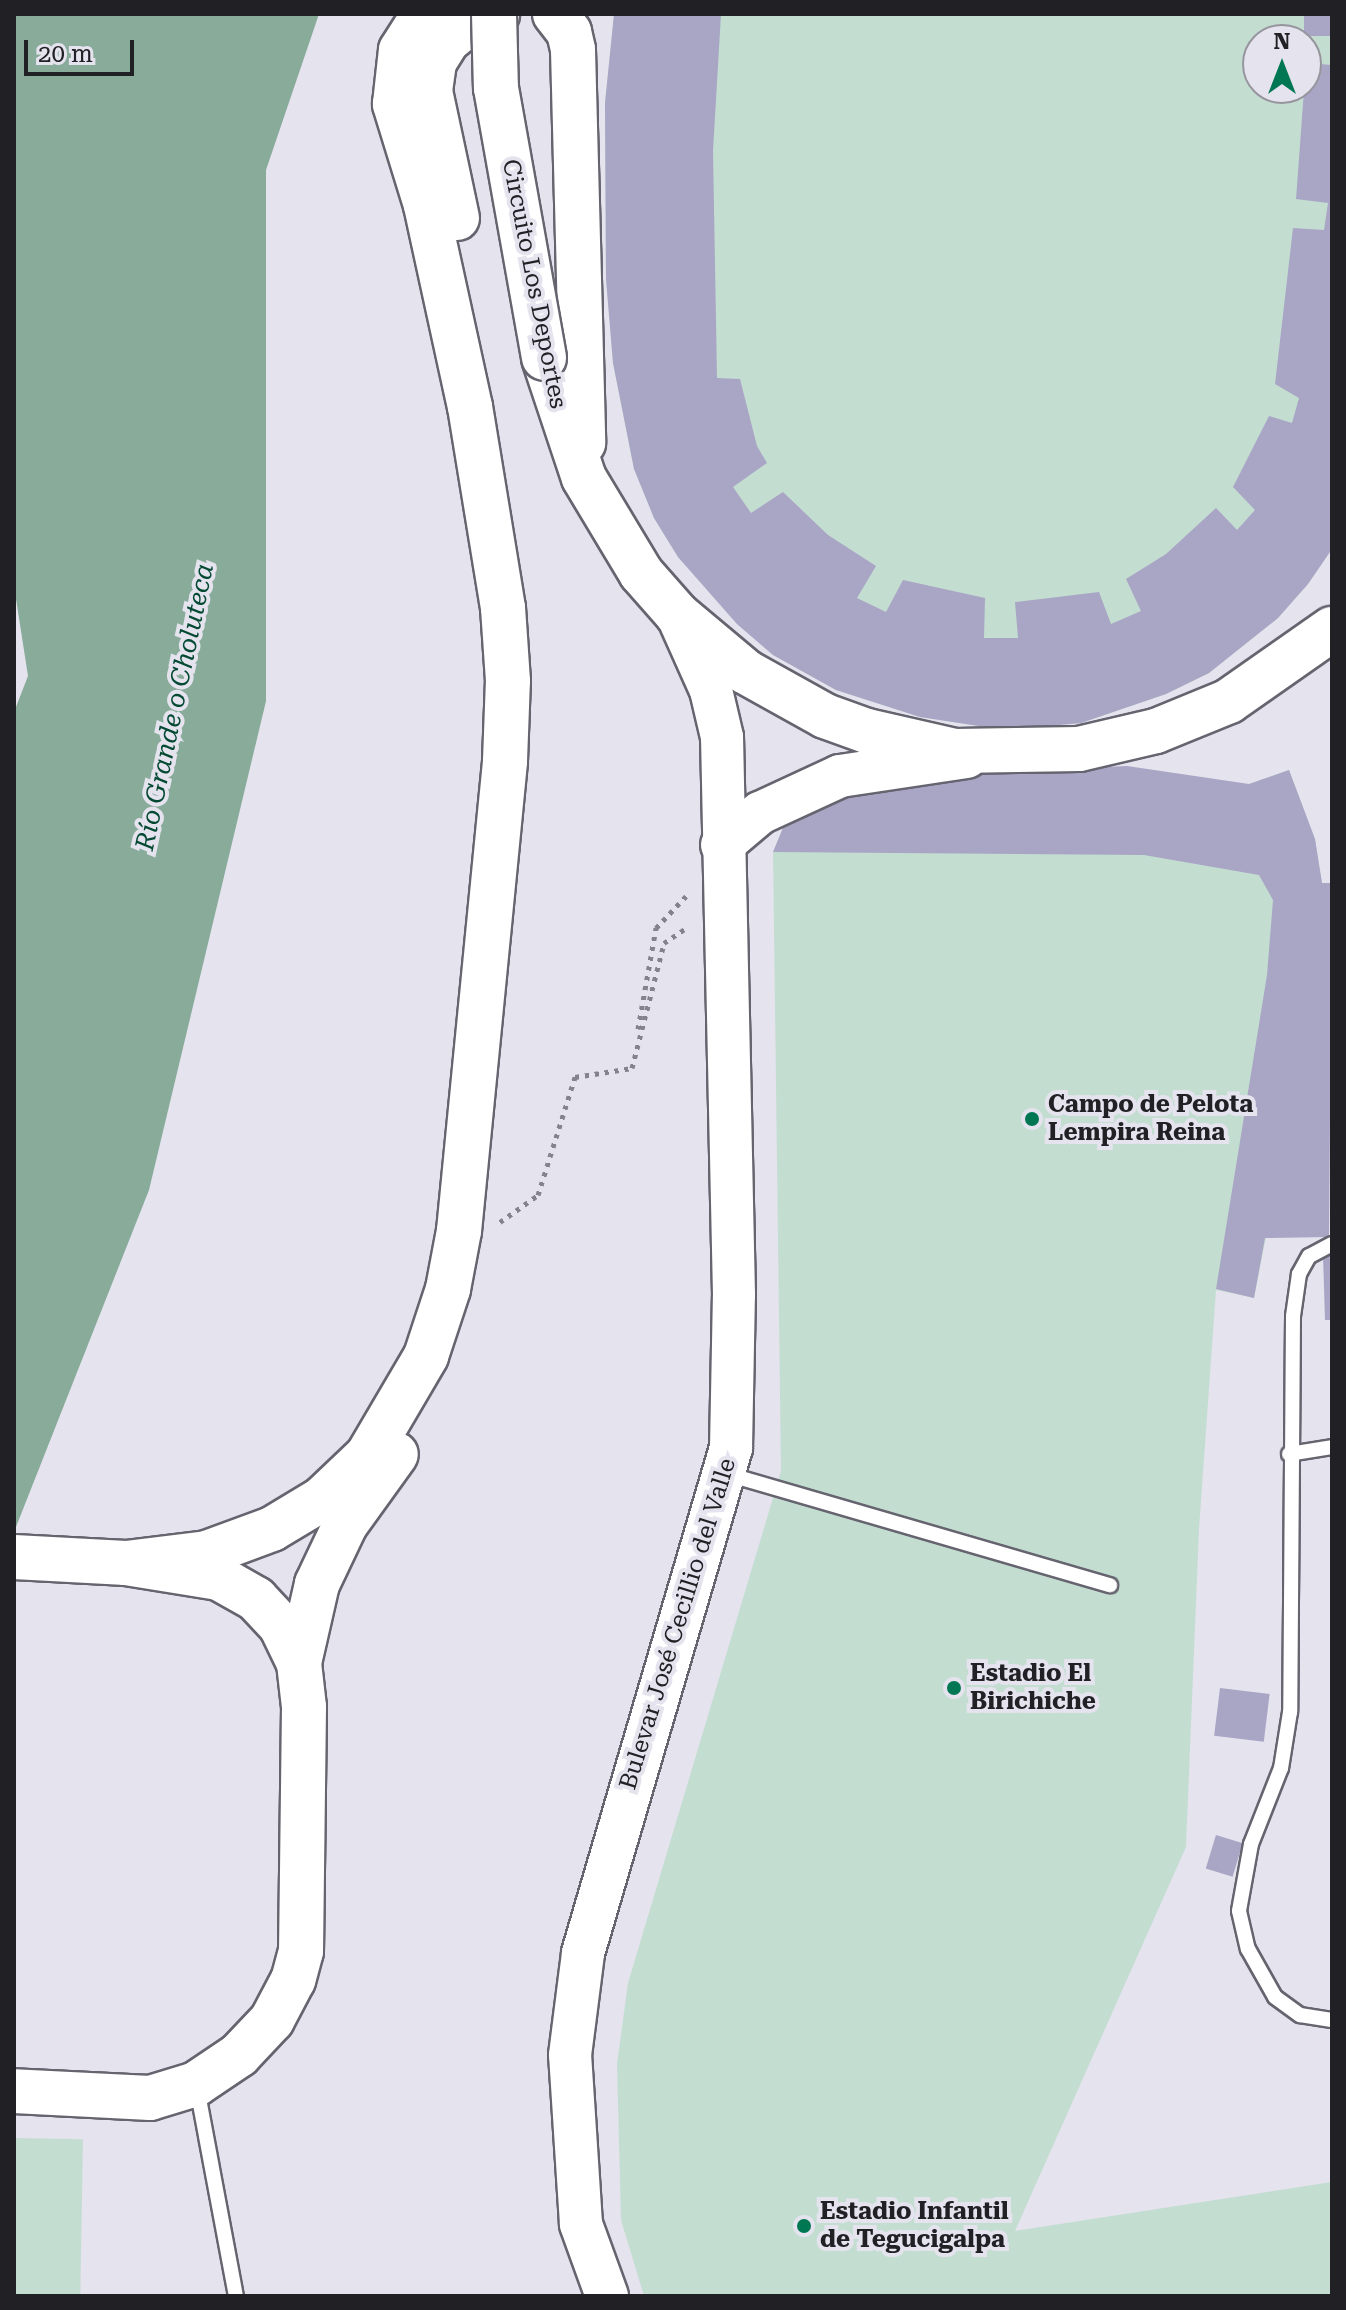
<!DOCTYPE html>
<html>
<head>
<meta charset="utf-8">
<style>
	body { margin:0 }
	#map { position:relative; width:1346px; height:2310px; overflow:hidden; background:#e4e3ee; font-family:"Roboto Serif",serif }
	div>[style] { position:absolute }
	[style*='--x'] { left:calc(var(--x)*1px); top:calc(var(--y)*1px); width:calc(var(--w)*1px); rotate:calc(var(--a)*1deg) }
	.green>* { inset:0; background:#c4ddd1; transform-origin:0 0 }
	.water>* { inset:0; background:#88ab9a }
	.building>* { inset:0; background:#a9a5c5; transform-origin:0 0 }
	.path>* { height:5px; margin-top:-2.5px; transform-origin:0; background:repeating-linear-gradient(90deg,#84838b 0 4px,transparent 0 10px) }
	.roads { filter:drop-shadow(2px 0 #65646f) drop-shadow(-2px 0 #65646f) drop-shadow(0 2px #65646f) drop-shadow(0 -2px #65646f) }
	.service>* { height:14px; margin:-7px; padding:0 7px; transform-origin:7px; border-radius:7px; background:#fff }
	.secondary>* { height:42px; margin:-21px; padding:0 21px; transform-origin:21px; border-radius:21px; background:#fff }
	.primary>* { height:44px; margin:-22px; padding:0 22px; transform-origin:22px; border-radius:22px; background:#fff }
	.bridges { filter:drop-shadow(2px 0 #65646f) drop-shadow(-2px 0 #65646f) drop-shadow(0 2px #65646f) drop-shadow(0 -2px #65646f) }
	.primary-bridge>* { height:44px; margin:-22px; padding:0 22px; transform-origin:22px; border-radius:22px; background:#fff }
	.dots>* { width:22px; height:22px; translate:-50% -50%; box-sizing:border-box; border:4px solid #e4e3ee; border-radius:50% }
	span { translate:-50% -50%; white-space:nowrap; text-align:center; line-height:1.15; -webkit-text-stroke:8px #e4e3ee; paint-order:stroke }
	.street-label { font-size:24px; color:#212025 }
	.poi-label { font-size:24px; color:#212025; font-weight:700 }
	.left { translate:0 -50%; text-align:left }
	.water-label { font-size:26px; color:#044932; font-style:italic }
	.frame { position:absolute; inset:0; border:16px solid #212025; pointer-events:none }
	.north { position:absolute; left:1242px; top:24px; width:80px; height:80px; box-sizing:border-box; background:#e4e3ee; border:2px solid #96959e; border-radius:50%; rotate:0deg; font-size:22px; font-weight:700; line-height:32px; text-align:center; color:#212025 }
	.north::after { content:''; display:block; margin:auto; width:28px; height:36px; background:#007753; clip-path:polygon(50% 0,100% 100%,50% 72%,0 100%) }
	.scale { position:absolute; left:24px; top:40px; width:110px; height:36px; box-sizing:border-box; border:4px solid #212025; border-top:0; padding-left:10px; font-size:24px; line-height:28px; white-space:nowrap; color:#212025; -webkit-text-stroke:6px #e4e3ee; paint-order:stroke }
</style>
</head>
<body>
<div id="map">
	<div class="green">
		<div style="clip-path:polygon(evenodd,614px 14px,1332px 14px,1332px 549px,1308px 584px,1278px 618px,1209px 673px,1166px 694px,1081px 723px,1005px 730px,920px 717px,836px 690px,773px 655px,737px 624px,678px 557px,654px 518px,634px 469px,613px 363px,606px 279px,605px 103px,614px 14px,1258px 40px,1306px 40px,1306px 88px,1258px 88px,1258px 40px)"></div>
		<div style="clip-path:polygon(1289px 770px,1315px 839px,1322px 883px,1313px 999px,1254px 1298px,1216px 1290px,1199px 1529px,1186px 1847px,1015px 2231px,1332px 2182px,1332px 2296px,644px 2296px,621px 2220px,617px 2064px,628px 1983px,781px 1471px,773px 852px,790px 811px,1249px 784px)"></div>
		<div style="left:14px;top:2138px;width:69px;height:158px;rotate:1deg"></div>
	</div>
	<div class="water">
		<div style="clip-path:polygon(14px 14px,319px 14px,266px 170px,266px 701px,149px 1190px,14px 1532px,14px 712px,28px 676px,14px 586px)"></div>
	</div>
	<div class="building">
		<div style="clip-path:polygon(614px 14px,721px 14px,713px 151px,717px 378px,740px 379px,757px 446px,767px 463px,733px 487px,751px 513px,783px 492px,828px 535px,876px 566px,857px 598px,886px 612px,903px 580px,985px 598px,984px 638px,1018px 638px,1015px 602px,1099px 592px,1111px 624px,1141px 611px,1126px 579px,1166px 554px,1216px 508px,1237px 530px,1255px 510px,1233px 487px,1269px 416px,1292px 423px,1299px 398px,1275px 384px,1293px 228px,1324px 230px,1328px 203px,1296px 199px,1306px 63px,1332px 65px,1332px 549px,1308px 584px,1278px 618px,1209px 673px,1166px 694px,1081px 723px,1005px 730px,920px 717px,836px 690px,773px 655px,737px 624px,678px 557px,654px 518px,634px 469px,613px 363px,606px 279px,605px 103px)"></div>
		<div style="left:1304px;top:14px;width:28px;height:22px"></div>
		<div style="clip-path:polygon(1127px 766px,1249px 784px,1289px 770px,1315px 839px,1322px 883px,1332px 883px,1329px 1237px,1265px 1238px,1254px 1298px,1216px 1289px,1267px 975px,1273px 900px,1259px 875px,1144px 855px,773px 852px,790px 811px,926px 775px)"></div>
		<div style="clip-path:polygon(1332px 1254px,1332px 1320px,1325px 1320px,1323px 1255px)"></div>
		<div style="left:1220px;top:1688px;width:50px;height:48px;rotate:7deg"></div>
		<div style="left:1216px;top:1835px;width:28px;height:35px;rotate:17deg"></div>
	</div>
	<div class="path">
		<div style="--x:638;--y:1029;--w:103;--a:-79.9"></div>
		<div style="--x:656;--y:928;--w:44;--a:-46.8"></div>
		<div style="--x:500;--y:1222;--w:47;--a:-35.4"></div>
		<div style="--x:538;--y:1195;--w:124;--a:-72.6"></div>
		<div style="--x:575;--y:1077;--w:58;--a:-9"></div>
		<div style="--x:632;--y:1068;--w:129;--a:-75.6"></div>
		<div style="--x:664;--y:943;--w:29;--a:-34"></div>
	</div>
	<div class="roads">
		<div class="service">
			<div style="--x:1332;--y:1244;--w:26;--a:152"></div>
			<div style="--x:1309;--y:1256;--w:21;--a:119"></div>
			<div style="--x:1299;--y:1274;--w:42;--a:98.1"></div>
			<div style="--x:1293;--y:1316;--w:396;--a:90.4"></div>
			<div style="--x:1290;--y:1712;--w:57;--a:99.1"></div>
			<div style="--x:1281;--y:1768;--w:82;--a:111.5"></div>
			<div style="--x:1251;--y:1844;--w:68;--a:100.2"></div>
			<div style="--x:1239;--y:1911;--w:39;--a:77"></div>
			<div style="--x:1248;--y:1949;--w:55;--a:60.6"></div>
			<div style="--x:1275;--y:1997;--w:31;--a:36"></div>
			<div style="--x:1300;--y:2015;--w:32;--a:9"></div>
			<div style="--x:1289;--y:1454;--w:44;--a:-9.2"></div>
			<div style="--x:727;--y:1474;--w:399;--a:16.2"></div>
			<div style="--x:197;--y:2088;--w:212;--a:79.4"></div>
		</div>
		<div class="secondary">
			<div style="--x:722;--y:845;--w:50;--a:-40.1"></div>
			<div style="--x:760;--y:813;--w:88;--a:-24.8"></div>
			<div style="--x:840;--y:776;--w:128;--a:-8.5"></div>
			<div style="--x:607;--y:2296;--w:77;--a:-109.9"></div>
			<div style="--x:581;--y:2224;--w:169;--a:-93.7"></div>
			<div style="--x:570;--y:2055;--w:103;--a:-82.7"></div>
			<div style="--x:583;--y:1953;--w:526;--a:-73.67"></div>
			<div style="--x:731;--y:1448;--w:153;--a:-88.9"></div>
			<div style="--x:734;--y:1295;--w:558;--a:-91.23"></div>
			<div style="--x:722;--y:737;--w:48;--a:-103.2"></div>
			<div style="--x:711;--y:690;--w:83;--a:-114.1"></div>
		</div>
		<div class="primary">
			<div style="--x:555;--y:14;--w:23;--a:52"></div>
			<div style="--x:569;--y:32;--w:18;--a:77"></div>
			<div style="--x:573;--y:50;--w:393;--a:88.5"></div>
			<div style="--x:457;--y:218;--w:130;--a:-102"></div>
			<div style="--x:430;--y:91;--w:29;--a:-82"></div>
			<div style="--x:434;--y:62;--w:25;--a:-58"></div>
			<div style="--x:447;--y:41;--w:27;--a:-39"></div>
			<div style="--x:468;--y:24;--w:31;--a:-19"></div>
			<div style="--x:544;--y:358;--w:126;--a:71.6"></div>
			<div style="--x:584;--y:478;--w:111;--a:59"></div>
			<div style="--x:641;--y:573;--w:55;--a:48.7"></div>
			<div style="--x:677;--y:614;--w:90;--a:40"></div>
			<div style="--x:746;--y:672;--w:90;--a:29.1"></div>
			<div style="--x:825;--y:716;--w:45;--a:19.7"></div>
			<div style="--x:867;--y:731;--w:90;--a:12.8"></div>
			<div style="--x:955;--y:751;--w:124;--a:-0.9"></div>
			<div style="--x:1079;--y:749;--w:79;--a:-13.2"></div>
			<div style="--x:1156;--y:731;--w:79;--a:-22.3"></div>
			<div style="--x:1229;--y:701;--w:126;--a:-35"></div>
			<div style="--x:14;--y:1557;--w:112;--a:3.1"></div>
			<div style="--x:126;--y:1563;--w:94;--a:9.2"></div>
			<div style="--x:219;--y:1578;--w:43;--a:29.6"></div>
			<div style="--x:256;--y:1599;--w:37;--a:47"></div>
			<div style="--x:281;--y:1626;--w:41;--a:64.1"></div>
			<div style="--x:299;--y:1663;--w:44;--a:83.5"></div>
			<div style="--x:304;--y:1707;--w:244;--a:90.7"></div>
			<div style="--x:301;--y:1951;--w:30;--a:105"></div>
			<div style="--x:293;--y:1980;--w:45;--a:117.7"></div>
			<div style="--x:272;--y:2020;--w:48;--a:133.3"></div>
			<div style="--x:239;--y:2055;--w:52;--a:146"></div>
			<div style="--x:196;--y:2084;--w:48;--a:163.1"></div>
			<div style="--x:150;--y:2098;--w:136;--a:-177.1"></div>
			<div style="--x:126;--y:1563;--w:82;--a:-7"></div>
			<div style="--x:207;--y:1553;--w:69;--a:-20.3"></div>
			<div style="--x:272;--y:1529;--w:58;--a:-31"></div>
			<div style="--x:322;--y:1499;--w:64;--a:-43.7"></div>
			<div style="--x:368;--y:1455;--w:115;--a:-59.6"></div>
			<div style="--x:426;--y:1356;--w:71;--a:-71.8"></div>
			<div style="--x:448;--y:1289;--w:59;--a:-79.3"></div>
			<div style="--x:459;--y:1231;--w:472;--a:-84.4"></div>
			<div style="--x:505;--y:761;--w:80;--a:-87.9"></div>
			<div style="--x:508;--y:681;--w:73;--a:-93.9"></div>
			<div style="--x:503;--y:608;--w:204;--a:-99.3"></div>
			<div style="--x:470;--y:407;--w:207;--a:-102.3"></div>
			<div style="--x:426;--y:205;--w:106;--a:-107.1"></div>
			<div style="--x:395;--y:104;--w:54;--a:-83.7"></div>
			<div style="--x:401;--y:50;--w:43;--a:-57.4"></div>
			<div style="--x:299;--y:1663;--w:81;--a:-77.2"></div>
			<div style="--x:317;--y:1584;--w:65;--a:-64.6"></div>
			<div style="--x:345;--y:1525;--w:87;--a:-54.3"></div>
		</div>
	</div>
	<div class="bridges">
		<div class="primary-bridge">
			<div style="--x:494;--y:14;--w:74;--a:88.5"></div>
			<div style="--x:496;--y:88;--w:274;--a:79.9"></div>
		</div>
	</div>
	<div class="dots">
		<div style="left:1032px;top:1119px;background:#007753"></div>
		<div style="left:954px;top:1688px;background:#007753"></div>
		<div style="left:804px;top:2226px;background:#007753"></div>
	</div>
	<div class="street-label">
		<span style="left:534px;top:284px;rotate:79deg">Circuito Los Deportes</span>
		<span style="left:678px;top:1624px;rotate:-73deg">Bulevar José Cecillio del Valle</span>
	</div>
	<div class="poi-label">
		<span class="left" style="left:1048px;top:1119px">Campo de Pelota<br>Lempira Reina</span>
		<span class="left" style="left:970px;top:1688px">Estadio El<br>Birichiche</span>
		<span class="left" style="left:820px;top:2226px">Estadio Infantil<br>de Tegucigalpa</span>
	</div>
	<div class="water-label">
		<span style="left:175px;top:707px;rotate:-78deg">Río Grande o Choluteca</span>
	</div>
	<div class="frame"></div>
	<div class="north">N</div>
	<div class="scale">20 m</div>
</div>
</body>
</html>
